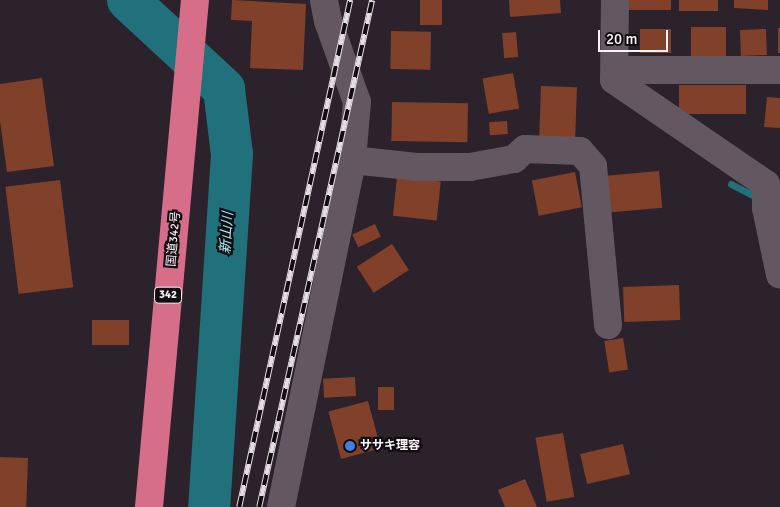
<!DOCTYPE html>
<html>
<head>
<meta charset="utf-8">
<style>
	body { margin:0 }
	#map { position:relative; width:780px; height:507px; overflow:hidden; background:#2c222b; font-family:Signika,"Noto Sans JP",sans-serif }
	div>[style] { position:absolute }
	[style*='--x'] { left:calc(var(--x)*1px); top:calc(var(--y)*1px); width:calc(var(--w)*1px); rotate:calc(var(--a)*1deg) }
	.stream>* { height:7px; margin:-3.5px; padding:0 3.5px; transform-origin:3.5px; border-radius:3.5px; background:#20717b }
	.river>* { height:42px; margin:-21px; padding:0 21px; transform-origin:21px; border-radius:21px; background:#20717b }
	.building>* { inset:0; background:#80402a; transform-origin:0 0 }
	.minor>* { height:28px; margin:-14px; padding:0 14px; transform-origin:14px; border-radius:14px; background:#635862 }
	.highway>* { height:28px; margin:-14px; padding:0 14px; transform-origin:14px; border-radius:14px; background:#d76e89 }
	.rail>* { height:5.5px; margin-top:-2.75px; transform-origin:0; background:repeating-linear-gradient(90deg,#110d11 0 11px,#e4dde4 0 22px); box-sizing:border-box; border-block:1px solid #e4dde4 }
	.dots>* { width:14px; height:14px; translate:-50% -50%; box-sizing:border-box; border:2px solid #110d11; border-radius:50% }
	span { translate:-50% -50%; white-space:nowrap; text-align:center; line-height:1.15; -webkit-text-stroke:4.5px #110d11; paint-order:stroke }
	.shield-label span { padding:1px 4px; background:#110d11; border:1px solid; border-radius:4px; -webkit-text-stroke-width:0 }
	.shield-label { font-size:11px; color:#f9f2f9; font-weight:700 }
	.street-label { font-size:12px; color:#f9f2f9 }
	.poi-label { font-size:12px; color:#f9f2f9; font-weight:700 }
	.left { translate:0 -50%; text-align:left }
	.water-label { font-size:14px; color:#a5f0fa; font-style:italic }
	.scale { position:absolute; left:598px; top:30px; width:70px; height:22px; box-sizing:border-box; border:2px solid #f9f2f9; border-top:0; padding-left:6px; font-size:15px; line-height:18px; white-space:nowrap; color:#f9f2f9; -webkit-text-stroke:4px #110d11; paint-order:stroke }
</style>
</head>
<body>
<div id="map">
	<div class="stream">
		<div style="--x:731;--y:184;--w:31;--a:27"></div>
	</div>
	<div class="river">
		<div style="--x:128;--y:0;--w:131;--a:42.8"></div>
		<div style="--x:224;--y:89;--w:65;--a:83"></div>
		<div style="--x:232;--y:154;--w:354;--a:93.7"></div>
	</div>
	<div class="building">
		<div style="clip-path:polygon(232px 0,306px 4px,303px 70px,250px 68px,252px 21px,231px 20px)"></div>
		<div style="left:420px;top:0;width:22px;height:25px"></div>
		<div style="clip-path:polygon(509px 0,560px 0,561px 13px,510px 17px)"></div>
		<div style="left:623px;top:0;width:48px;height:10px"></div>
		<div style="left:679px;top:0;width:39px;height:11px"></div>
		<div style="clip-path:polygon(734px 0,768px 0,768px 10px,734px 8px)"></div>
		<div style="left:691px;top:27px;width:35px;height:29px"></div>
		<div style="left:778px;top:28px;width:2px;height:25px"></div>
		<div style="left:640px;top:29px;width:31px;height:24px"></div>
		<div style="left:766px;top:29px;width:26px;height:26px;rotate:88deg"></div>
		<div style="left:391px;top:31px;width:40px;height:38px;rotate:1deg"></div>
		<div style="left:516px;top:32px;width:25px;height:14px;rotate:85deg"></div>
		<div style="left:513px;top:73px;width:36px;height:31px;rotate:80deg"></div>
		<div style="clip-path:polygon(42px 78px,54px 166px,7px 172px,0 121px,0 84px)"></div>
		<div style="left:746px;top:85px;width:29px;height:67px;rotate:90deg"></div>
		<div style="left:541px;top:86px;width:36px;height:54px;rotate:2deg"></div>
		<div style="clip-path:polygon(767px 97px,780px 98px,780px 128px,764px 127px)"></div>
		<div style="left:392px;top:102px;width:76px;height:39px;rotate:1deg"></div>
		<div style="left:507px;top:121px;width:13px;height:18px;rotate:86deg"></div>
		<div style="left:659px;top:171px;width:37px;height:56px;rotate:85deg"></div>
		<div style="left:575px;top:172px;width:36px;height:44px;rotate:79deg"></div>
		<div style="left:397px;top:177px;width:44px;height:39px;rotate:6deg"></div>
		<div style="left:60px;top:180px;width:108px;height:55px;rotate:83deg"></div>
		<div style="left:375px;top:224px;width:14px;height:25px;rotate:65deg"></div>
		<div style="left:392px;top:244px;width:31px;height:42px;rotate:57deg"></div>
		<div style="left:679px;top:285px;width:35px;height:56px;rotate:88deg"></div>
		<div style="left:92px;top:320px;width:37px;height:25px"></div>
		<div style="left:623px;top:338px;width:32px;height:19px;rotate:81deg"></div>
		<div style="left:355px;top:377px;width:19px;height:32px;rotate:87deg"></div>
		<div style="left:378px;top:387px;width:16px;height:23px"></div>
		<div style="left:368px;top:401px;width:49px;height:41px;rotate:75deg"></div>
		<div style="left:563px;top:433px;width:65px;height:28px;rotate:80deg"></div>
		<div style="left:623px;top:444px;width:31px;height:44px;rotate:77deg"></div>
		<div style="left:0;top:457px;width:28px;height:50px;rotate:2deg"></div>
		<div style="clip-path:polygon(525px 479px,537px 507px,505px 507px,498px 490px)"></div>
	</div>
	<div class="minor">
		<div style="--x:615;--y:0;--w:80;--a:90.7"></div>
		<div style="--x:614;--y:80;--w:184;--a:34.4"></div>
		<div style="--x:766;--y:184;--w:24;--a:90"></div>
		<div style="--x:766;--y:208;--w:68;--a:78.2"></div>
		<div style="--x:615;--y:70;--w:165;--a:0"></div>
		<div style="--x:352;--y:160;--w:65;--a:6.1"></div>
		<div style="--x:417;--y:167;--w:53;--a:0"></div>
		<div style="--x:470;--y:167;--w:45;--a:-10.3"></div>
		<div style="--x:514;--y:159;--w:15;--a:-42"></div>
		<div style="--x:525;--y:149;--w:55;--a:2.1"></div>
		<div style="--x:580;--y:151;--w:20;--a:49"></div>
		<div style="--x:593;--y:166;--w:160;--a:84.6"></div>
		<div style="--x:281;--y:507;--w:354;--a:-78.4"></div>
		<div style="--x:352;--y:160;--w:58;--a:-85.1"></div>
		<div style="--x:357;--y:102;--w:86;--a:-109.7"></div>
		<div style="--x:328;--y:21;--w:21;--a:-101"></div>
	</div>
	<div class="highway">
		<div style="--x:149;--y:507;--w:509;--a:-84.82"></div>
	</div>
	<div class="rail">
		<div style="--x:239;--y:507;--w:519;--a:-77.65"></div>
		<div style="--x:259;--y:507;--w:519;--a:-77.44"></div>
	</div>
	<div class="dots">
		<div style="left:350px;top:446px;background:#3f7fe0"></div>
	</div>
	<div class="shield-label">
		<span style="left:168px;top:295px">342</span>
	</div>
	<div class="street-label">
		<span style="left:174px;top:239px;rotate:-85deg">国道342号</span>
	</div>
	<div class="poi-label">
		<span class="left" style="left:360px;top:446px">ササキ理容</span>
	</div>
	<div class="water-label">
		<span style="left:227px;top:233px;rotate:-86deg">新山川</span>
	</div>
	<div class="scale">20 m</div>
</div>
</body>
</html>
